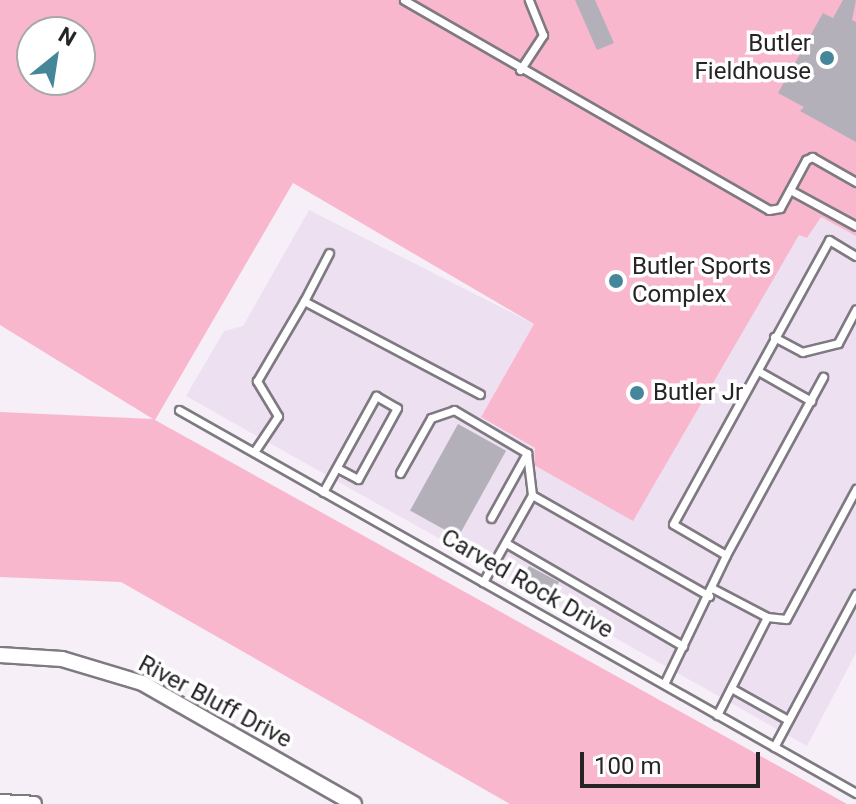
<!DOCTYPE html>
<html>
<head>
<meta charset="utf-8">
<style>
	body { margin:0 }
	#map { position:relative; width:856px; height:804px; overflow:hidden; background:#f6eff8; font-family:Roboto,sans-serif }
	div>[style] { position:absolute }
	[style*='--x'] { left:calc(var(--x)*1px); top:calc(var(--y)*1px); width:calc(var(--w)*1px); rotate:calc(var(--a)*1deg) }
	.built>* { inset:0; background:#ede1f1 }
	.green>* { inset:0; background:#f9b7ce }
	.building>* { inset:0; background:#b3b0ba; transform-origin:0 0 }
	.roads { filter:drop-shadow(2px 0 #7f7981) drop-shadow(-2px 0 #7f7981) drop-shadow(0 2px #7f7981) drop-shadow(0 -2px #7f7981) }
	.lane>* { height:7px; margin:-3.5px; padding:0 3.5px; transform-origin:3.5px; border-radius:3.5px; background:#fff }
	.street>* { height:14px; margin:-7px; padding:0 7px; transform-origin:7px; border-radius:7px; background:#fff }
	.dots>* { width:22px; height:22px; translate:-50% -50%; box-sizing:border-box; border:4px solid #fff; border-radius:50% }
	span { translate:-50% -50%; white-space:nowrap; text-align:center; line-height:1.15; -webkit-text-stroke:7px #fff; paint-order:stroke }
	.poi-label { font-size:24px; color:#262427 }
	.right { translate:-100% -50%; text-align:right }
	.left { translate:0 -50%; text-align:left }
	.street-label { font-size:24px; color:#262427 }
	.north { position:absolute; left:16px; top:16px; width:80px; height:80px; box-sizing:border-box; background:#fff; border:2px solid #a8a7a9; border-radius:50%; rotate:30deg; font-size:22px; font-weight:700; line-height:32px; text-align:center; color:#262427 }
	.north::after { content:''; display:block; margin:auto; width:28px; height:36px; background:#46869a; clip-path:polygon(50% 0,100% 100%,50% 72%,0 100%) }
	.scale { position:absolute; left:580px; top:752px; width:180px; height:36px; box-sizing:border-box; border:4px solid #262427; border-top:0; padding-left:10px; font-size:24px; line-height:28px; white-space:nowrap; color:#262427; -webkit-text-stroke:6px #fff; paint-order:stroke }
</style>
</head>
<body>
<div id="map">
	<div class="built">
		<div style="clip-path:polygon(309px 210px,534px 324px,481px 417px,535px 448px,799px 234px,807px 238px,820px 216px,856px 236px,856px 653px,807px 746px,186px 396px,224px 331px,243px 326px)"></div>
	</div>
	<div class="green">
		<div style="clip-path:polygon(evenodd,0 0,856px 0,856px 236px,821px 217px,807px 238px,799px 235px,633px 521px,534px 465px,535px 448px,481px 417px,534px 324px,293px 183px,155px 420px,847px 804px,510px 804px,121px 582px,0 577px,0 412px,153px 419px,0 325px,0 0,32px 32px,80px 32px,80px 80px,32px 80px,32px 32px)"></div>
	</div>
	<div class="building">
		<div style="clip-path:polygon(575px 0,595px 0,614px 43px,597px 50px)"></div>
		<div style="clip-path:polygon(843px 0,856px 0,852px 20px,856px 22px,856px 142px,800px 111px,804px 107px,778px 93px,823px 13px,833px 18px)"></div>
		<div style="left:458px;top:424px;width:55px;height:99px;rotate:29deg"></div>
		<div style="left:529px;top:566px;width:34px;height:14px;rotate:28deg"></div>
	</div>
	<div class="roads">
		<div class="lane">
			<div style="--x:404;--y:0;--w:421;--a:29.9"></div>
			<div style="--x:769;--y:210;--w:11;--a:-10"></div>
			<div style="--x:780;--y:208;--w:55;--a:-61.6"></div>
			<div style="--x:806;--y:160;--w:7;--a:-27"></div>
			<div style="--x:812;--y:157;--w:51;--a:29.6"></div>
			<div style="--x:520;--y:70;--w:42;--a:-56.7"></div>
			<div style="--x:543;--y:35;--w:38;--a:-112"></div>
			<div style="--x:790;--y:190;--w:75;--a:28.6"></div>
			<div style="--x:304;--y:301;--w:54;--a:-62.5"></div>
			<div style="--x:774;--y:337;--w:32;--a:28"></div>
			<div style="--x:802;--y:352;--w:37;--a:-14"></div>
			<div style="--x:838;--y:343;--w:38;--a:-62"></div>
			<div style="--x:760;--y:372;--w:59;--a:29.6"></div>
			<div style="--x:179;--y:410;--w:778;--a:29.5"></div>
			<div style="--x:254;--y:452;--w:43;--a:-56.3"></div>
			<div style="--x:278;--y:416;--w:41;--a:-121"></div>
			<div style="--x:257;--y:381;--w:93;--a:-59.6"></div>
			<div style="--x:304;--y:301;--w:199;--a:27.9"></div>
			<div style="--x:400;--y:473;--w:63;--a:-60.6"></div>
			<div style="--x:431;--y:418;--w:24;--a:-19"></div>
			<div style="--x:454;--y:410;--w:85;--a:30.5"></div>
			<div style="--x:527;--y:453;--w:42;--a:83.2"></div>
			<div style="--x:532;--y:495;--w:100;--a:119.4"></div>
			<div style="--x:323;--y:492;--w:110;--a:-61.1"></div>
			<div style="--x:376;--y:396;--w:24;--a:30"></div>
			<div style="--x:397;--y:408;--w:81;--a:118.8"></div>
			<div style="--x:358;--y:479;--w:24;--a:-152"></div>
			<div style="--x:532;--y:495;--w:204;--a:29.7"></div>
			<div style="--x:491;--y:518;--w:74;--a:-61"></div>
			<div style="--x:506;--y:543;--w:205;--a:30.2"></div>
			<div style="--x:726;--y:555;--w:61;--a:-149.7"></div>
			<div style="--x:673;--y:524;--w:324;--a:-61.2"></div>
			<div style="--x:829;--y:240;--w:31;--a:31"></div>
			<div style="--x:712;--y:588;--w:62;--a:27.8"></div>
			<div style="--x:767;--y:617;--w:110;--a:117"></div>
			<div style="--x:767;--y:617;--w:19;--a:6"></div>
			<div style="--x:786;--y:619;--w:148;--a:-61.7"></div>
			<div style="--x:664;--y:684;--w:143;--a:-64.3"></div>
			<div style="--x:726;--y:555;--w:203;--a:-61.4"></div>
			<div style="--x:731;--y:688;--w:65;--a:29.3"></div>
			<div style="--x:774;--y:747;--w:174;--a:-61.8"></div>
		</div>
		<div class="street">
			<div style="--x:0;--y:655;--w:62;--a:3.7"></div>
			<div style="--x:62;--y:659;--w:84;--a:16.7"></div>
			<div style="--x:142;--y:683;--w:244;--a:29.7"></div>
			<div style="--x:0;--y:802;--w:34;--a:3"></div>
		</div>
	</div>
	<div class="dots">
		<div style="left:827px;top:58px;background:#46869a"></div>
		<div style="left:616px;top:281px;background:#46869a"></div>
		<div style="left:637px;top:393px;background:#46869a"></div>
	</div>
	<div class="poi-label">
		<span class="right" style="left:811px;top:58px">Butler<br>Fieldhouse</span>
		<span class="left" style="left:632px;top:281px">Butler Sports<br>Complex</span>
		<span class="left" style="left:653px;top:393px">Butler Jr</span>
	</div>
	<div class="street-label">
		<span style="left:527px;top:584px;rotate:30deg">Carved Rock Drive</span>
		<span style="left:215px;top:702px;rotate:28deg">River Bluff Drive</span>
	</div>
	<div class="north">N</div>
	<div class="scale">100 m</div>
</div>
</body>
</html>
